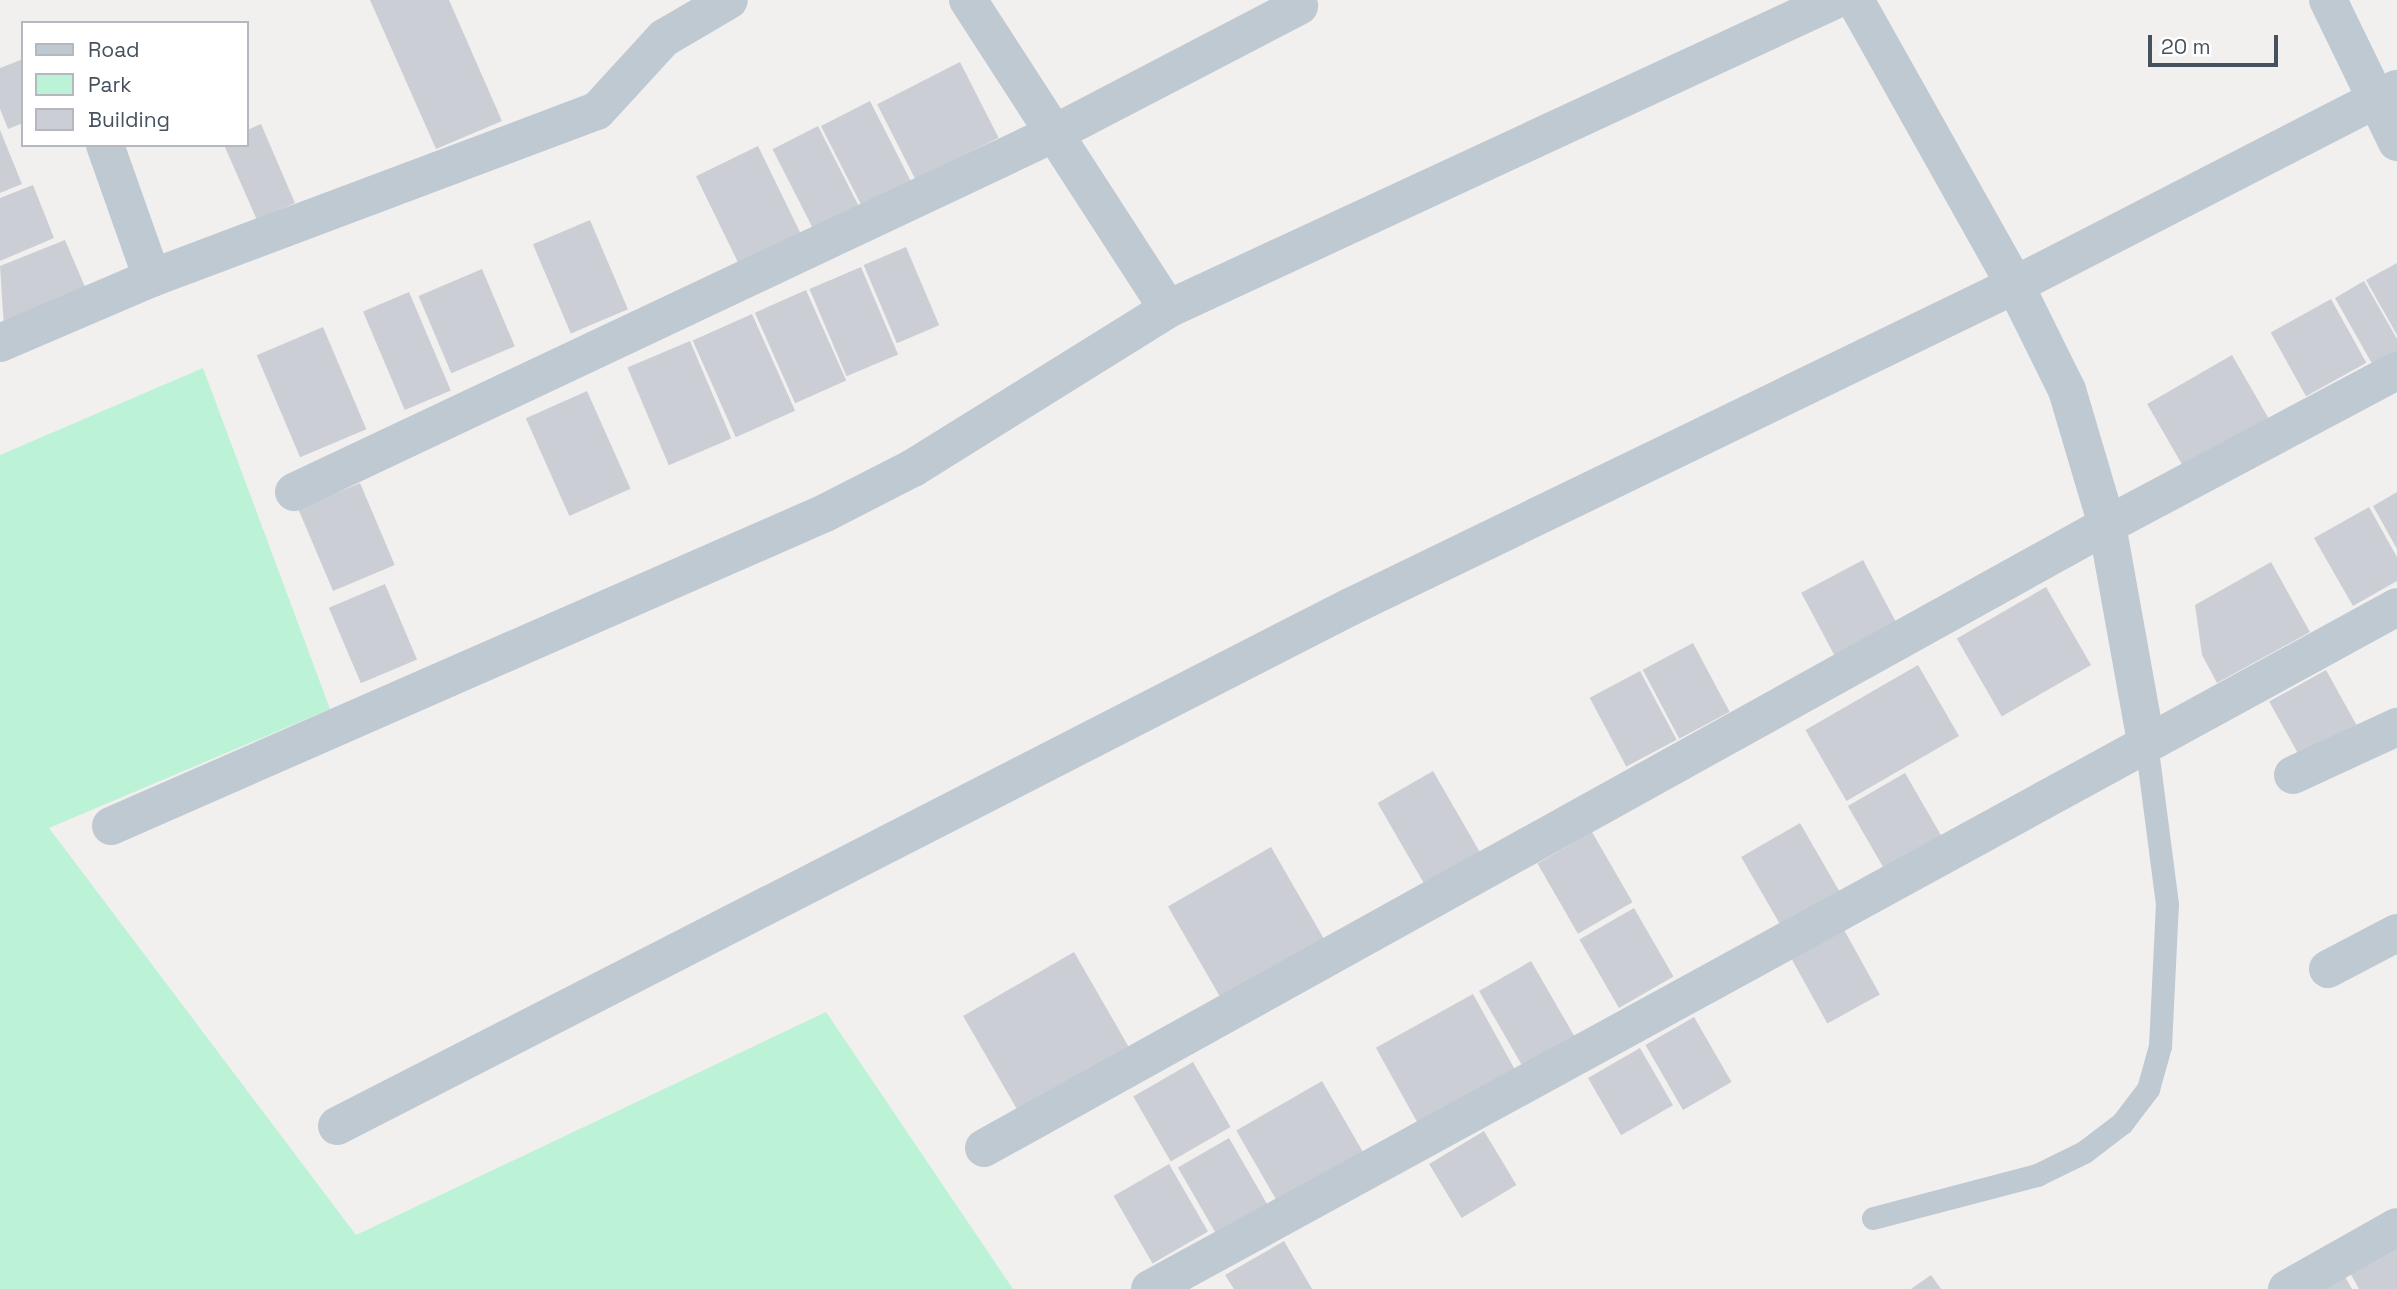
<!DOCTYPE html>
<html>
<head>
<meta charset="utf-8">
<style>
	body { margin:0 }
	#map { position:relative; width:2397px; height:1289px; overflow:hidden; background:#f2f0ef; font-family:"Space Grotesk",sans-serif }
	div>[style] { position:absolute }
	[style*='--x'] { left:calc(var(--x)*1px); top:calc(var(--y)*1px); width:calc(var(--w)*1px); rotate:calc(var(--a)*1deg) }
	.green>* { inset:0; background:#bcf2d5 }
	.building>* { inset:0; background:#cbced5; transform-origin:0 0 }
	.lane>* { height:23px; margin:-11.5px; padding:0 11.5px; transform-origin:11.5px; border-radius:11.5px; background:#bfc9d2 }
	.street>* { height:38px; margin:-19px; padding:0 19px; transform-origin:19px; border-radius:19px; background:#bfc9d2 }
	span { translate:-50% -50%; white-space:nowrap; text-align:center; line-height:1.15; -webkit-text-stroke:5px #fff; paint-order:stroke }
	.legend { position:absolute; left:21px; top:21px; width:228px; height:126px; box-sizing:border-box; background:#fff; border:2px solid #b5b9bf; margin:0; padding:9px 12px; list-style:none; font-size:21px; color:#46515e }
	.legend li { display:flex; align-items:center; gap:14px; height:35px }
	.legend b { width:35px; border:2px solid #b5b9bf }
	.scale { position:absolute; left:2148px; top:35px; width:130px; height:32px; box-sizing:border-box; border:4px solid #46515e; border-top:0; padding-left:9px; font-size:21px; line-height:24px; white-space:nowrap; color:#46515e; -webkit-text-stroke:5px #fff; paint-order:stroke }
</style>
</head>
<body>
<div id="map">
	<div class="green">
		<div style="clip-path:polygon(203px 368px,330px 709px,49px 828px,356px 1235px,826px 1012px,1013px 1289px,0 1289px,0 455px)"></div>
	</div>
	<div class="building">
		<div style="clip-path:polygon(370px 0,449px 0,502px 121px,436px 149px)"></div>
		<div style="clip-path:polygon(23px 59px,23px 123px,8px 129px,0 109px,0 68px)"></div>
		<div style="left:960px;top:62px;width:85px;height:93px;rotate:63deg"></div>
		<div style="left:870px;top:101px;width:92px;height:55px;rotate:63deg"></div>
		<div style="clip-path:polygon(261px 124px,295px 203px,257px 220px,224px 145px,247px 145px,247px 130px)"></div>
		<div style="left:818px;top:126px;width:89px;height:51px;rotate:63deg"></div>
		<div style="clip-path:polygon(0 130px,22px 184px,0 193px)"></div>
		<div style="left:758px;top:146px;width:97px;height:69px;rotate:64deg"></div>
		<div style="clip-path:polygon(33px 185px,54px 238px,0 261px,0 198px)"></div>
		<div style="left:590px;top:220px;width:97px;height:62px;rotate:67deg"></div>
		<div style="clip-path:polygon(65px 240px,88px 294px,4px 328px,0 266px)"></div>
		<div style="left:906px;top:247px;width:85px;height:46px;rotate:67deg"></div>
		<div style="clip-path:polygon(2397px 263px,2397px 335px,2366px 280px)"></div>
		<div style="left:861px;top:267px;width:95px;height:56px;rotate:67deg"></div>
		<div style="left:482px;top:269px;width:84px;height:69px;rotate:67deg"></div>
		<div style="clip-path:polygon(2364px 281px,2397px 339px,2397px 357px,2375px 369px,2335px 298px)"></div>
		<div style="left:806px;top:290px;width:99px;height:56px;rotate:66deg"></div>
		<div style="left:409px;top:292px;width:107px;height:50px;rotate:67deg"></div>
		<div style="left:2331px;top:299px;width:73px;height:69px;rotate:61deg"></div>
		<div style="left:752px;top:314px;width:106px;height:65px;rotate:66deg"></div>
		<div style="left:323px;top:327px;width:111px;height:72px;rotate:67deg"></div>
		<div style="left:690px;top:341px;width:106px;height:68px;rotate:67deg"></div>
		<div style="left:2232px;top:355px;width:82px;height:98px;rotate:60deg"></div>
		<div style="left:587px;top:391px;width:107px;height:67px;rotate:66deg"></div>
		<div style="left:360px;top:483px;width:89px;height:67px;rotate:67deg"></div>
		<div style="clip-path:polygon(2397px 492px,2397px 549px,2373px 506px)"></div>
		<div style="clip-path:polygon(2369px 507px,2397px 557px,2397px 581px,2353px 606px,2314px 538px)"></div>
		<div style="left:1863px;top:560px;width:77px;height:70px;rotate:62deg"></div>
		<div style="clip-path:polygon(2271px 562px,2310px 632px,2217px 683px,2202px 655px,2195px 605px)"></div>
		<div style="left:385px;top:584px;width:82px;height:61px;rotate:67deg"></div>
		<div style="left:2046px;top:587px;width:90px;height:103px;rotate:60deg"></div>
		<div style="left:1693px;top:643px;width:78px;height:57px;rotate:62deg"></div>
		<div style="left:1918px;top:665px;width:82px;height:130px;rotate:60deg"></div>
		<div style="left:2326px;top:670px;width:63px;height:65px;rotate:61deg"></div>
		<div style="left:1640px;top:671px;width:78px;height:57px;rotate:62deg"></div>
		<div style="left:1433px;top:771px;width:95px;height:64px;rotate:60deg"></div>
		<div style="left:1905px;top:773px;width:74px;height:66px;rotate:60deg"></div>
		<div style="left:1800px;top:823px;width:81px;height:68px;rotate:60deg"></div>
		<div style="left:1592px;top:832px;width:81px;height:63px;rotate:60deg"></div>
		<div style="left:1271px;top:847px;width:109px;height:119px;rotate:60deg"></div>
		<div style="left:1634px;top:908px;width:79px;height:63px;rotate:60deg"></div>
		<div style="left:1843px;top:928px;width:76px;height:60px;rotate:61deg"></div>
		<div style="left:1074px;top:952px;width:111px;height:128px;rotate:60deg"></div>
		<div style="left:1531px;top:961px;width:89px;height:60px;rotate:60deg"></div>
		<div style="left:1473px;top:994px;width:90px;height:111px;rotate:61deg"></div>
		<div style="left:1694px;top:1017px;width:75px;height:56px;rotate:60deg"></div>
		<div style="left:1640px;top:1048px;width:66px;height:60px;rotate:60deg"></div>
		<div style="left:1193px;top:1062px;width:75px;height:69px;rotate:60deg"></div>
		<div style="left:1322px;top:1081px;width:84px;height:99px;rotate:60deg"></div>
		<div style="left:1484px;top:1131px;width:63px;height:64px;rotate:59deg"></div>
		<div style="left:1229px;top:1138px;width:77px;height:59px;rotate:60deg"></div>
		<div style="left:1169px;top:1164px;width:78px;height:64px;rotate:60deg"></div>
		<div style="clip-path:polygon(1284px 1241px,1312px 1289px,1234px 1289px,1225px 1275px)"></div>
		<div style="clip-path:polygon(2397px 1246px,2397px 1289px,2359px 1289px,2349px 1271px)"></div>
		<div style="clip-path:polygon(2343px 1273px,2352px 1289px,2314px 1289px)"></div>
		<div style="clip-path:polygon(1931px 1275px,1941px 1289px,1911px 1289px)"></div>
	</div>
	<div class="lane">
		<div style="--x:1873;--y:1218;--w:170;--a:-14.7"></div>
		<div style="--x:2037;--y:1175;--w:52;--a:-26.1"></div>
		<div style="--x:2084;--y:1152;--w:48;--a:-37.3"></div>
		<div style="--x:2122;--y:1123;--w:43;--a:-52.6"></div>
		<div style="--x:2148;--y:1089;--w:45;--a:-74.4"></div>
		<div style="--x:2160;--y:1046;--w:142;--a:-87.2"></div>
		<div style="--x:2167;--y:904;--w:163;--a:-97.4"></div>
	</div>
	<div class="street">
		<div style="--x:968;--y:0;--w:368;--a:57.1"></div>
		<div style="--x:1168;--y:309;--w:735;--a:-24.86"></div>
		<div style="--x:1855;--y:0;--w:327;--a:60.7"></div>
		<div style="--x:2015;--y:285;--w:117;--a:63.7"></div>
		<div style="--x:2067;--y:390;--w:141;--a:73.5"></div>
		<div style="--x:2107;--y:525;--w:220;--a:79.8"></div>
		<div style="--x:2328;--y:0;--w:158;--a:64.1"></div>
		<div style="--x:105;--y:145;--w:141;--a:70.5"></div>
		<div style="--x:0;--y:343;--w:165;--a:-23.2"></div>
		<div style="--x:152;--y:278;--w:475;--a:-20.6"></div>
		<div style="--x:597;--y:111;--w:99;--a:-47.5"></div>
		<div style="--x:664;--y:38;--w:75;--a:-30.3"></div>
		<div style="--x:294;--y:492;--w:844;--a:-25.26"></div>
		<div style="--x:1057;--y:132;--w:273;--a:-27.5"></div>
		<div style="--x:2293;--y:775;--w:115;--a:-24.8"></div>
		<div style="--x:111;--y:826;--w:780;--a:-23.67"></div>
		<div style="--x:825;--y:513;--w:99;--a:-27.1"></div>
		<div style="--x:913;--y:468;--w:301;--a:-31.9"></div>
		<div style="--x:2328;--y:969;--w:78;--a:-27.6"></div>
		<div style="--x:337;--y:1126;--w:1138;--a:-27.13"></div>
		<div style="--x:1350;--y:607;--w:739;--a:-25.84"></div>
		<div style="--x:2015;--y:285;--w:429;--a:-27.2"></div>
		<div style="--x:984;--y:1148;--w:1284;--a:-29.02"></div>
		<div style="--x:2107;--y:525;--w:328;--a:-28"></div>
		<div style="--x:1150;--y:1289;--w:1421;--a:-28.67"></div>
		<div style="--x:2287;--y:1289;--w:126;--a:-29.4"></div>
	</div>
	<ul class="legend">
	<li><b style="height:9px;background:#bfc9d2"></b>Road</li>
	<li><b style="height:19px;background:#bcf2d5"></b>Park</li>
	<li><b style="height:19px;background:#cbced5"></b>Building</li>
	</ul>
	<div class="scale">20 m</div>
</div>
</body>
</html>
